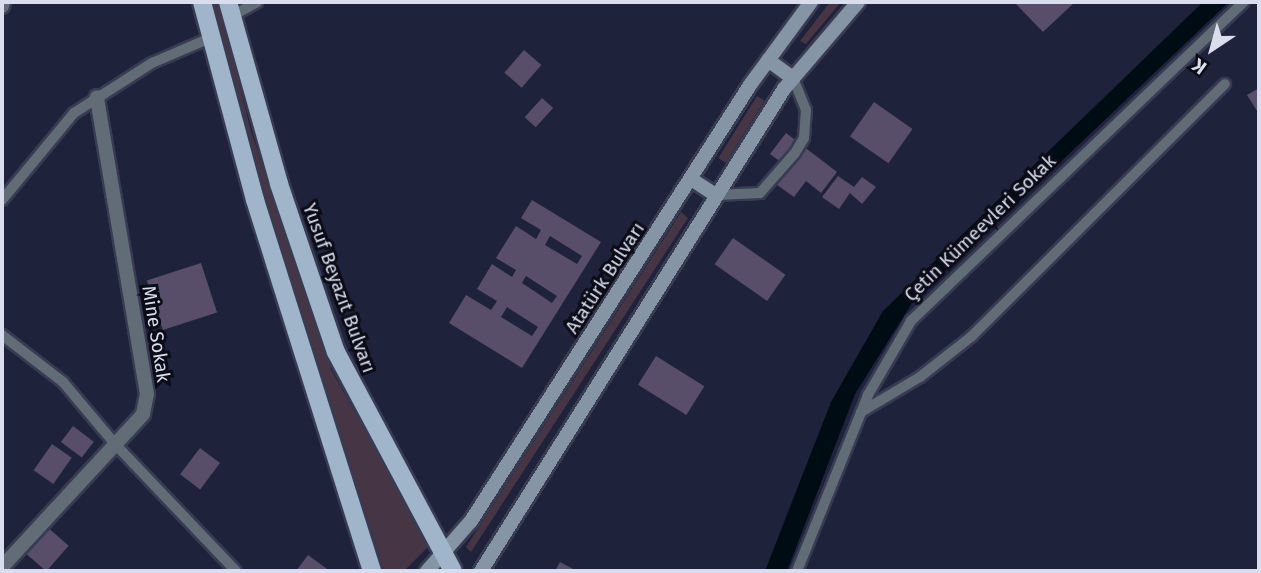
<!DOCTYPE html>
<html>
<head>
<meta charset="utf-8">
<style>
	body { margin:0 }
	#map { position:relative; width:1261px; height:573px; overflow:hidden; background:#1e223a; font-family:"Fira Sans",sans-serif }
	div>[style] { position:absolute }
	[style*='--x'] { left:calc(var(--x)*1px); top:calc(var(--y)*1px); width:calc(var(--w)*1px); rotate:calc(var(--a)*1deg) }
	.green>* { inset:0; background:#463545; transform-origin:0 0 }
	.water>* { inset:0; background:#000c14 }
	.building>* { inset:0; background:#584e69; transform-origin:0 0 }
	.roads { filter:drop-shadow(2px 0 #383c53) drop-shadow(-2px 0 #383c53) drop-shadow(0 2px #383c53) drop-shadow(0 -2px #383c53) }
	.lane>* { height:10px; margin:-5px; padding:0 5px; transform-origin:5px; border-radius:5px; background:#626c76 }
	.street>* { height:14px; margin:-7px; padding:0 7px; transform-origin:7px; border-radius:7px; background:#626c76 }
	.secondary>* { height:14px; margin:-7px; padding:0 7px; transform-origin:7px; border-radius:7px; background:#8595a5 }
	.primary>* { height:18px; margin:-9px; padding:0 9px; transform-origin:9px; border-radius:9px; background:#a0b4ca }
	span { translate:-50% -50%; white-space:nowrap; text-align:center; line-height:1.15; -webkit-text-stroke:6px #0b0c17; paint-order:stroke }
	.street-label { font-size:19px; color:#dadded }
	.frame { position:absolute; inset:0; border:4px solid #dadded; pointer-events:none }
	.north { position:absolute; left:1177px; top:14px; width:70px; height:70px; -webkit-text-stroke:5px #0b0c17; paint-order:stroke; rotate:216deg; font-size:19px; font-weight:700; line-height:28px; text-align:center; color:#dadded }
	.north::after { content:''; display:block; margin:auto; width:24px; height:32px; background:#dadded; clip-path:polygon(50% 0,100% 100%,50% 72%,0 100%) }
</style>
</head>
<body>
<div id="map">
	<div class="green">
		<div style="clip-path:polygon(211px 2px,219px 2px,251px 131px,331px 369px,429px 546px,404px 571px,384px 571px,244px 130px)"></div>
		<div style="clip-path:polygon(830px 2px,841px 2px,806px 44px,800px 41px)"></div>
		<div style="left:757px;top:96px;width:9px;height:73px;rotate:32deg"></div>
		<div style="clip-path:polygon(681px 212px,688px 218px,471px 552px,466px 547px)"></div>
	</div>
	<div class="water">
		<div style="clip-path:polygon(1203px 2px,1229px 2px,912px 303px,855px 394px,787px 571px,765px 571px,831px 402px,883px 311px)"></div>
	</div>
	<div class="building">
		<div style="clip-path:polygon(1014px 2px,1075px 2px,1043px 32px)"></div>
		<div style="left:524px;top:50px;width:23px;height:30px;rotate:41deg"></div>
		<div style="clip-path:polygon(1259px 88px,1259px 114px,1247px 95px)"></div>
		<div style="left:542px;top:98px;width:15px;height:26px;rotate:42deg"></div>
		<div style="left:874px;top:102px;width:47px;height:42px;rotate:35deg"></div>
		<div style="clip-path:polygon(786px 133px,837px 172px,821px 193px,806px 181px,794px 197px,773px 182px,786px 166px,770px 154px)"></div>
		<div style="clip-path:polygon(838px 176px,854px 187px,862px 177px,876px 187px,862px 204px,850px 193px,839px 209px,822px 197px)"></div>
		<div style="clip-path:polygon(evenodd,532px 200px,601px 242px,522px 368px,449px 323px,466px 295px,491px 310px,497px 301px,477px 289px,492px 264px,512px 277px,516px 270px,496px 258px,516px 226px,536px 239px,541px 230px,521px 218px,532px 200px,550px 236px,582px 256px,577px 264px,545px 245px,550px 236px,532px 200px,526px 276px,557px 296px,552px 303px,522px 283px,526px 276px,532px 200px,507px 307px,538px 327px,532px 336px,501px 317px,507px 307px)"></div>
		<div style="left:733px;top:238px;width:64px;height:32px;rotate:35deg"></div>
		<div style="left:201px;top:263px;width:52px;height:57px;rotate:72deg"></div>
		<div style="left:656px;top:356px;width:57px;height:34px;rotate:32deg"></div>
		<div style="left:73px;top:426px;width:26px;height:20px;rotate:37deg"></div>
		<div style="left:52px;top:444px;width:24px;height:32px;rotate:35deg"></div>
		<div style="left:200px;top:448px;width:25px;height:33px;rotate:37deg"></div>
		<div style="left:46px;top:526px;width:30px;height:34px;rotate:41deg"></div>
		<div style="clip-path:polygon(308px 555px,330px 571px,296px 571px)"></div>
		<div style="clip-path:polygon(560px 562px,577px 571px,555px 571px)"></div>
	</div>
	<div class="roads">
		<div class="lane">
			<div style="--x:232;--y:16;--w:29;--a:-29"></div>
			<div style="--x:716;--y:195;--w:44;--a:-2.6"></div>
			<div style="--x:760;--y:193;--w:53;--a:-48.8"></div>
			<div style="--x:795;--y:153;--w:17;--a:-59"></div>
			<div style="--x:804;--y:138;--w:28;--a:-86"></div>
			<div style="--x:806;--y:110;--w:35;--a:-112"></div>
			<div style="--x:2;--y:200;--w:113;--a:-50.4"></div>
			<div style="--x:74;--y:113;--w:93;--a:-32.7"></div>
			<div style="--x:152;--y:63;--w:63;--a:-23.3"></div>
			<div style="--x:2;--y:335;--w:77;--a:37.6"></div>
			<div style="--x:63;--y:382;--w:81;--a:50"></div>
			<div style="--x:115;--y:444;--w:175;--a:46.4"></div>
			<div style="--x:861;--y:412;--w:69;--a:-30.7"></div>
			<div style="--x:920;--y:377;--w:66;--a:-38.3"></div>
			<div style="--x:972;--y:336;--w:357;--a:-44.9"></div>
			<div style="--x:797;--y:571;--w:190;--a:-68"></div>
			<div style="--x:868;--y:395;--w:86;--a:-59.8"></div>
			<div style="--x:911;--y:321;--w:461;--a:-43.8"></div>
		</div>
		<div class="street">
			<div style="--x:2;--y:6;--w:4;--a:-76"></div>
			<div style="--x:2;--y:567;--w:208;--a:-47.3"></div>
			<div style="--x:143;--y:414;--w:20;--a:-79"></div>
			<div style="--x:147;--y:394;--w:301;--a:-99.6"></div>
		</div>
		<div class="secondary">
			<div style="--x:768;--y:60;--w:31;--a:36"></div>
			<div style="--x:691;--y:179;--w:30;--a:33"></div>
			<div style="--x:427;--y:571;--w:67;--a:-48.7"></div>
			<div style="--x:471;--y:521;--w:518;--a:-57.38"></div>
			<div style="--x:750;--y:85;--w:103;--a:-53.7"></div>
			<div style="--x:481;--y:571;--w:569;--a:-57.85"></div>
			<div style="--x:784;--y:89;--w:114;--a:-49.6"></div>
		</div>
		<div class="primary">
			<div style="--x:202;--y:2;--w:205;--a:75"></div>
			<div style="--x:255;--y:200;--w:389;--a:72.5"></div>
			<div style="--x:228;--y:2;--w:189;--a:74.3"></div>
			<div style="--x:279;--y:184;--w:177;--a:71.3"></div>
			<div style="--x:336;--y:352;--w:248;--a:61.9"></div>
		</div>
	</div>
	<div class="street-label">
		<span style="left:980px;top:228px;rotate:-44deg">Çetin Kümeevleri Sokak</span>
		<span style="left:605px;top:278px;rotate:-57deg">Atatürk Bulvarı</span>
		<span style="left:339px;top:288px;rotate:70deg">Yusuf Beyazıt Bulvarı</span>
		<span style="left:156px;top:334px;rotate:81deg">Mine Sokak</span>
	</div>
	<div class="frame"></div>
	<div class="north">K</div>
</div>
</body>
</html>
